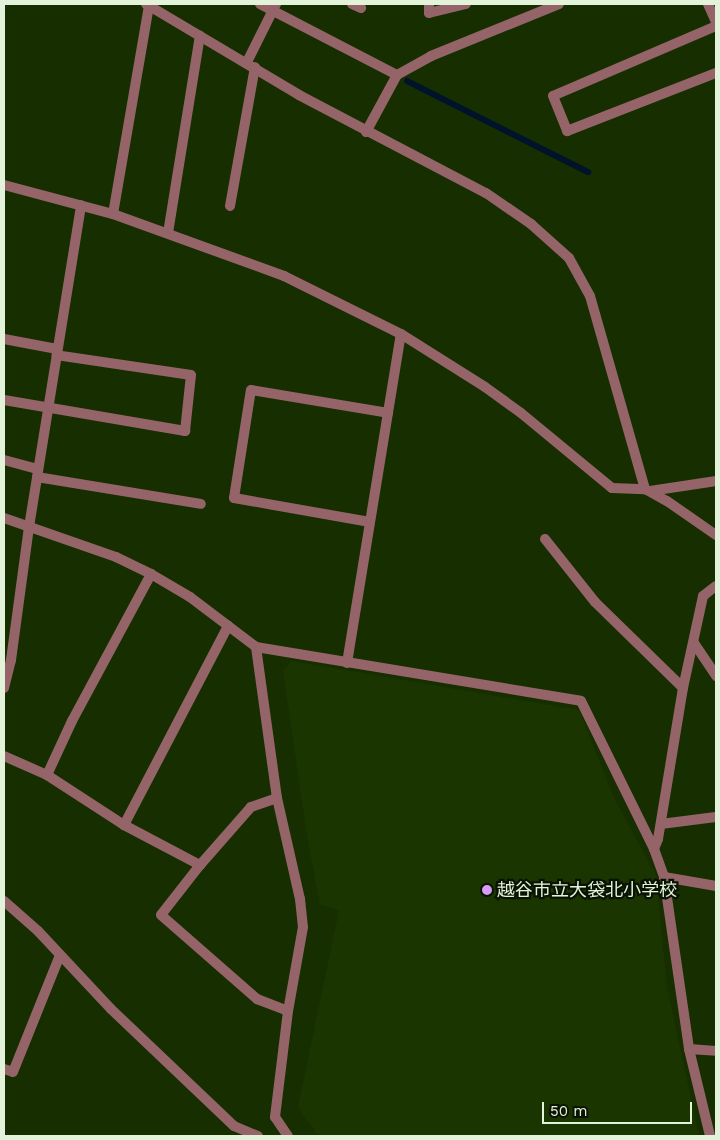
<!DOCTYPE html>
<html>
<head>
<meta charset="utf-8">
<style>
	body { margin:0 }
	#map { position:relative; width:720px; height:1140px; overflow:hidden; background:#172e01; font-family:"Work Sans","Noto Sans JP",sans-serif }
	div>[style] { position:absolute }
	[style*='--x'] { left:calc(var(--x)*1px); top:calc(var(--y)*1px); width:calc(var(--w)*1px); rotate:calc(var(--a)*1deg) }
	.built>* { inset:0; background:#1b3500 }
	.stream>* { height:6px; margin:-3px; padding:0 3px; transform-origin:3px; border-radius:3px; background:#00132b }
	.service>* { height:10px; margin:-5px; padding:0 5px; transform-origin:5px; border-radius:5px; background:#956469 }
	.minor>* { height:10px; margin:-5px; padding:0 5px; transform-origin:5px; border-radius:5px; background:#956469 }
	.dots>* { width:14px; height:14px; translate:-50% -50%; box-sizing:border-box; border:2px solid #091303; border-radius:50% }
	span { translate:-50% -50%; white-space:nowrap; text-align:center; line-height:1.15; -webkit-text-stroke:4.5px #091303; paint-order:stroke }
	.poi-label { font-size:18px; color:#e3f3d9 }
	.left { translate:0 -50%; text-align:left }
	.frame { position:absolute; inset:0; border:5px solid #e3f3d9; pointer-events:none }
	.scale { position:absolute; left:542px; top:1102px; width:150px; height:22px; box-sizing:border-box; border:2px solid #e3f3d9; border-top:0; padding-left:6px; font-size:15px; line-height:18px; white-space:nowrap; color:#e3f3d9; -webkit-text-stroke:4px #091303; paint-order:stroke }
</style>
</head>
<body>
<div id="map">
	<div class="built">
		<div style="clip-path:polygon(292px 661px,579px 710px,615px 800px,656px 875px,667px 987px,699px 1136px,328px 1136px,317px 1134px,298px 1107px,339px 910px,320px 905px,308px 842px,283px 671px)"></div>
	</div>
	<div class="stream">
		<div style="--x:407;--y:81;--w:203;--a:26.7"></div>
	</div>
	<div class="service">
		<div style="--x:260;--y:4;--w:154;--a:27.4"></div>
		<div style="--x:352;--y:4;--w:10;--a:24"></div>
		<div style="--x:429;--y:4;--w:9;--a:90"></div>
		<div style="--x:429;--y:13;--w:38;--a:-14"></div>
		<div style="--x:230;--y:206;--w:141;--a:-79.8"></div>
		<div style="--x:4;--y:339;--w:54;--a:10.7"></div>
		<div style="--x:4;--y:400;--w:184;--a:9.7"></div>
		<div style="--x:185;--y:431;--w:56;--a:-83.9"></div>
		<div style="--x:191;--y:375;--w:136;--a:-171.6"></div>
		<div style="--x:4;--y:460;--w:35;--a:15"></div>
		<div style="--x:37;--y:477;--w:166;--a:9.3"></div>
		<div style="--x:650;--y:491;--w:67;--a:-8.6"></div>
		<div style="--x:370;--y:522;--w:138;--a:-170"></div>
		<div style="--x:234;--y:498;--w:109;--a:-81.1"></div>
		<div style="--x:251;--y:390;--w:139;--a:9.5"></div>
		<div style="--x:545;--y:539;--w:80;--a:51.6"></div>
		<div style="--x:595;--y:602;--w:123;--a:44.3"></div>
		<div style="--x:694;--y:643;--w:40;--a:56"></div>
		<div style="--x:47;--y:775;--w:60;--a:-65.2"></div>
		<div style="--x:72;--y:721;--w:167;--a:-61.7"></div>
		<div style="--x:661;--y:824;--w:55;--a:-7.3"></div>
		<div style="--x:4;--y:1069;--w:9;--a:18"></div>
		<div style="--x:13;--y:1072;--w:126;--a:-68.1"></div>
	</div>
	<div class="minor">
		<div style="--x:146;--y:4;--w:178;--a:30.7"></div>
		<div style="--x:299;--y:95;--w:211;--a:27.7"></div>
		<div style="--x:486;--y:193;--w:55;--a:34.6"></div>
		<div style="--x:531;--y:224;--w:51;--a:41.8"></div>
		<div style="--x:569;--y:258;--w:43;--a:61.1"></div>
		<div style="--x:590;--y:296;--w:201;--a:74.1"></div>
		<div style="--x:645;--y:489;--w:25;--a:29"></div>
		<div style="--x:667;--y:501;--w:60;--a:34.8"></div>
		<div style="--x:708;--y:4;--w:20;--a:66"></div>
		<div style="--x:716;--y:26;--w:177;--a:156.8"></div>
		<div style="--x:553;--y:96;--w:38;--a:68"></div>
		<div style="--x:567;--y:131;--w:160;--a:-21.3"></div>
		<div style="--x:247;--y:62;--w:65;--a:-63.4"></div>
		<div style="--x:366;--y:132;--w:65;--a:-61.5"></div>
		<div style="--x:397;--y:75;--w:39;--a:-29"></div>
		<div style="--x:431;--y:56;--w:138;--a:-22.1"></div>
		<div style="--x:4;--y:185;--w:113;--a:14.9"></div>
		<div style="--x:113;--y:214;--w:182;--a:19.9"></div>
		<div style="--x:284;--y:276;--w:131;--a:26.4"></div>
		<div style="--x:401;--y:334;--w:99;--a:32.2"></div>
		<div style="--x:485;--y:387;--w:44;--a:35.8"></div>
		<div style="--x:521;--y:413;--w:118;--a:39.5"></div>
		<div style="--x:612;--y:488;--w:33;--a:2"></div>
		<div style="--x:113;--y:214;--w:212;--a:-80.2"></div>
		<div style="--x:168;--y:233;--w:200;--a:-80.8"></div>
		<div style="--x:4;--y:518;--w:119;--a:19.2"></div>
		<div style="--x:116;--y:557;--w:39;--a:26"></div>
		<div style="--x:151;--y:574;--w:45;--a:30.5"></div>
		<div style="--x:190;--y:597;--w:83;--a:37.1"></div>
		<div style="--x:256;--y:647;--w:329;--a:9.4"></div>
		<div style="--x:581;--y:701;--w:165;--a:63.7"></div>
		<div style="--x:654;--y:849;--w:30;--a:70"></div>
		<div style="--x:664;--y:877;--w:174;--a:81.7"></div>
		<div style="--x:689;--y:1049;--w:89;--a:76.4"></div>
		<div style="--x:256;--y:647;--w:152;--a:82.1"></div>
		<div style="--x:277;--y:798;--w:104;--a:77.2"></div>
		<div style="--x:300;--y:899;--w:28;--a:84"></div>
		<div style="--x:303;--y:927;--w:85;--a:100.1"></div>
		<div style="--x:288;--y:1011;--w:107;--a:97"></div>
		<div style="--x:275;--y:1117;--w:23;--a:56"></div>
		<div style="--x:347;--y:663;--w:333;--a:-80.7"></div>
		<div style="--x:4;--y:688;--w:29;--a:-76"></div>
		<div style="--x:11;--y:660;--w:134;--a:-82.3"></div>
		<div style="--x:29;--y:527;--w:326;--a:-80.8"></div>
		<div style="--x:4;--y:756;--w:47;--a:23.8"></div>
		<div style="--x:47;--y:775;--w:92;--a:33"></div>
		<div style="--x:124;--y:825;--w:86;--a:27.8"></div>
		<div style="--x:277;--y:798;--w:28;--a:161"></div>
		<div style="--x:251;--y:807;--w:77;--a:131.3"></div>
		<div style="--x:200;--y:865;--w:63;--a:128"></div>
		<div style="--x:161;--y:915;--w:128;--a:41.2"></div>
		<div style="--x:257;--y:999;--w:33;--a:21"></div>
		<div style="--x:124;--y:825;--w:225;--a:-62.4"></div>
		<div style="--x:654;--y:849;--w:11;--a:-68"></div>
		<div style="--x:658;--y:839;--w:153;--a:-80.6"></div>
		<div style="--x:683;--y:688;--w:94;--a:-77.7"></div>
		<div style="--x:703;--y:596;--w:16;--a:-38"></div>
		<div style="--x:664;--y:877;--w:53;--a:9.8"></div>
		<div style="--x:4;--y:901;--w:45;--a:41.4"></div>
		<div style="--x:38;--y:931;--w:107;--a:46.9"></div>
		<div style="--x:111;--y:1009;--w:170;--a:43.6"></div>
		<div style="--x:234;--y:1126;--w:26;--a:23"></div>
		<div style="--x:689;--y:1049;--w:27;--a:4"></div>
	</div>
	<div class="dots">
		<div style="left:487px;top:890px;background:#d79bf9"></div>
	</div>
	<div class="poi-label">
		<span class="left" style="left:497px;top:890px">越谷市立大袋北小学校</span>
	</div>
	<div class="frame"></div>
	<div class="scale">50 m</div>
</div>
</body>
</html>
